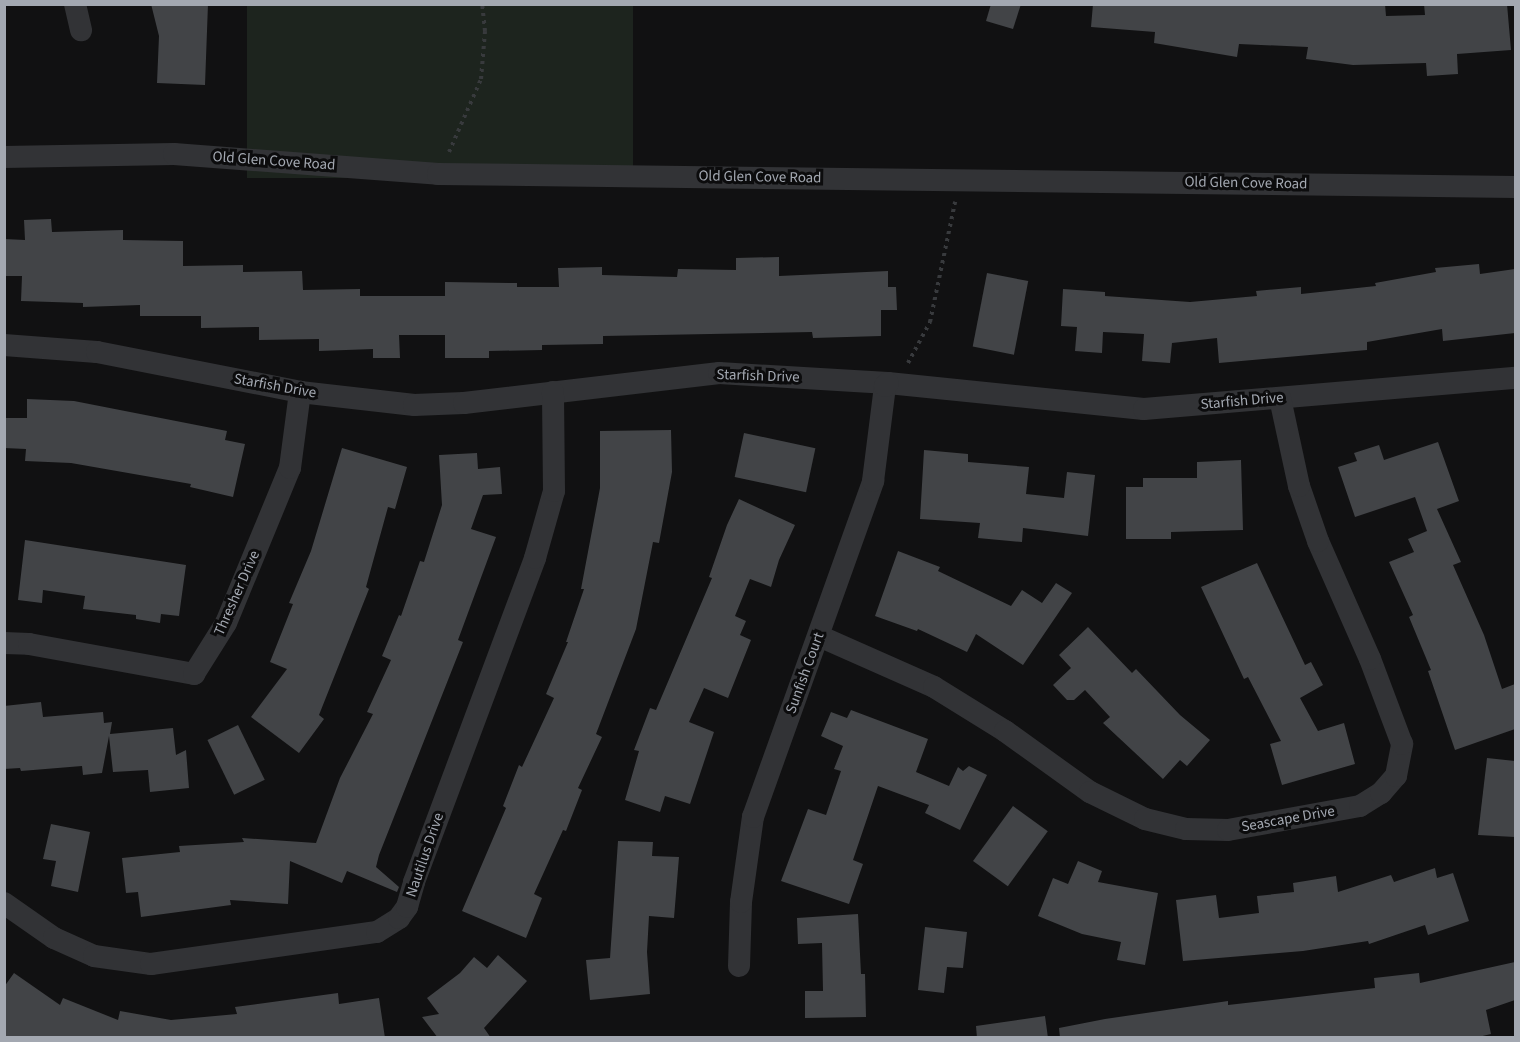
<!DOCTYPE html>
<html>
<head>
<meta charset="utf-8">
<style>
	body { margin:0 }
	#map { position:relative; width:1520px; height:1042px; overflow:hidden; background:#111112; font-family:"Source Sans 3",sans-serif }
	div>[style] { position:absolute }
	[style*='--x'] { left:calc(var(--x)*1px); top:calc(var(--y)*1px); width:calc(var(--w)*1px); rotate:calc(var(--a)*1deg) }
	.green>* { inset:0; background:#1d241e; transform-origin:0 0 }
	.building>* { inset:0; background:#424447; transform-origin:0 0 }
	.path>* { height:4px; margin-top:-2px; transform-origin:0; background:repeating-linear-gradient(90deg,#383a3d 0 3px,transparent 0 7.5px) }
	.street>* { height:22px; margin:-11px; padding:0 11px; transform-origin:11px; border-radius:11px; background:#323336 }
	span { translate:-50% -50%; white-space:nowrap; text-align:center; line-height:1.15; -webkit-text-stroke:6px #0c0c0d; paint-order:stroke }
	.street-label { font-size:15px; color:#a3a8b1 }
	.frame { position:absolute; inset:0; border:6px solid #a3a8b1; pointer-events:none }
</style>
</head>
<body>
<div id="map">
	<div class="green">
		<div style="left:247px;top:5px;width:386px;height:173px"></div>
	</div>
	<div class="building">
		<div style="clip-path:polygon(151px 4px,208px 4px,205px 85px,157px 83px,159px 36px)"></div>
		<div style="clip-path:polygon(991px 4px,1021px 4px,1013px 29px,986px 21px)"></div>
		<div style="clip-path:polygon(1093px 4px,1385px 4px,1386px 16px,1425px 15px,1424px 4px,1507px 4px,1511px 50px,1457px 54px,1458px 74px,1427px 76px,1426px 63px,1353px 65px,1306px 59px,1308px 47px,1239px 44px,1237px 57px,1154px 43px,1155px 32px,1091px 27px)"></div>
		<div style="clip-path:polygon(51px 219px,52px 232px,123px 230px,123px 240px,183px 241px,183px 266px,243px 265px,243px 272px,302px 271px,303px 290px,360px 289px,360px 296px,445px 296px,445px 282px,517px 283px,517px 287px,559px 287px,558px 268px,602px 267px,602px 275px,677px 277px,678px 269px,736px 270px,736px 258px,779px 257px,779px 276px,888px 271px,888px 287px,896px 287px,897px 310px,881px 310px,881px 336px,813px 338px,812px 332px,603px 336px,603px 344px,542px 345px,542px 350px,489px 351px,489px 358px,445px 358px,445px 335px,399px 335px,400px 358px,373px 358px,373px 349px,319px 351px,319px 339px,259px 340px,259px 327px,201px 328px,201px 316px,140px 316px,140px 305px,83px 307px,83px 303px,21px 301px,22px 276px,4px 276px,4px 239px,25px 240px,24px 220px)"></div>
		<div style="clip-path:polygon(1479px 264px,1480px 274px,1515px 269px,1515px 333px,1443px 341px,1442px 329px,1367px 342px,1367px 350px,1219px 363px,1217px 338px,1172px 343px,1170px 363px,1142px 361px,1144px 334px,1103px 332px,1102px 353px,1075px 351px,1077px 327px,1061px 326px,1063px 289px,1105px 292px,1105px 296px,1190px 302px,1257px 296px,1256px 291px,1301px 287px,1301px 294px,1376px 286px,1375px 283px,1436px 272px,1435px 268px)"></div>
		<div style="left:987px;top:273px;width:42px;height:75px;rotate:11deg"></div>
		<div style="clip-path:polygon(27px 399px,74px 401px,227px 431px,225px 440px,245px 444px,233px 497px,190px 487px,191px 484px,71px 463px,25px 461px,26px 449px,4px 448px,4px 418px,27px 418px)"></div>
		<div style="clip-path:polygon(671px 430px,672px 472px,659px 543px,653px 542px,636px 629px,596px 734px,602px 737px,578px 788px,582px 790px,566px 831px,563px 830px,534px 894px,542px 898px,526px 938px,462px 911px,506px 808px,503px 806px,519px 765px,522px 767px,554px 698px,546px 694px,568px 642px,566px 642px,584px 589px,581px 589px,600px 488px,600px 431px)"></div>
		<div style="left:744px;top:433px;width:73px;height:45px;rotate:12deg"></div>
		<div style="clip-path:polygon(1438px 442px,1459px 501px,1437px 509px,1461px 562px,1453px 565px,1484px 635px,1502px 689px,1515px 684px,1515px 729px,1455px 750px,1428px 671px,1431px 670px,1409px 617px,1413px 615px,1389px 562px,1414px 552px,1408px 539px,1427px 531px,1415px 497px,1355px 517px,1338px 467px,1357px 461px,1354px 453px,1379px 445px,1384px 460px)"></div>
		<div style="clip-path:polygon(342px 448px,407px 467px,395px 509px,388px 507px,366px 587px,369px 589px,319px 715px,324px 719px,299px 753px,251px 717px,287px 669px,270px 662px,293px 604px,289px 603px,311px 551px)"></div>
		<div style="clip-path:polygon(924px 450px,968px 454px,968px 462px,1029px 467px,1026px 494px,1064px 498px,1067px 472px,1095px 475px,1088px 536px,1023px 528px,1022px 542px,978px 538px,980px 523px,920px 519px)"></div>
		<div style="clip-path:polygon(477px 453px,478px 469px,500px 467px,502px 494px,483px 495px,471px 529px,496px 537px,458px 640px,463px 642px,379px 855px,376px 867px,399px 887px,397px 892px,347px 871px,342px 883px,290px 861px,288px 904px,230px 900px,231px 905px,141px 917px,138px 892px,126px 893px,122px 858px,180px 852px,179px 846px,244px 842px,242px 838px,316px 843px,340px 778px,373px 714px,367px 712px,391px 660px,382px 656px,399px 615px,401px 616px,420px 561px,424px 562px,442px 505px,439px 455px)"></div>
		<div style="clip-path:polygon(1241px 460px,1243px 530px,1171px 532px,1171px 539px,1126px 539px,1126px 487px,1143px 487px,1143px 478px,1197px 478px,1197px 462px)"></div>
		<div style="clip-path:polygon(739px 499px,795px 525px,779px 560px,771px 587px,750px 579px,735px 616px,746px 621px,740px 635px,751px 640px,728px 698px,704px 688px,689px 722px,714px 732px,690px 804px,665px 796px,660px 812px,625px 800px,639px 751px,634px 750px,650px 708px,656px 710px,712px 578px,709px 577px,727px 525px)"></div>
		<div style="clip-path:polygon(25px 540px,186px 565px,179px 616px,161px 614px,160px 623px,136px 619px,136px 615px,83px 609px,85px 596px,43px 590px,42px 603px,18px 600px)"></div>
		<div style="clip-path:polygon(898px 551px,940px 567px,938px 571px,1011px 606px,1022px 590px,1042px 603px,1056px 583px,1072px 593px,1023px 665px,976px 634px,967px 652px,918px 629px,917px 631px,875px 616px)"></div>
		<div style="clip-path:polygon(1257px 563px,1305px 665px,1311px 662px,1323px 685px,1300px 698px,1318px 731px,1344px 723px,1355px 764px,1282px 785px,1270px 744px,1281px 741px,1248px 677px,1244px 679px,1201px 587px)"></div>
		<div style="clip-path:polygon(1088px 627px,1132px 673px,1136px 669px,1180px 715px,1210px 740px,1187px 766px,1180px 760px,1163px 779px,1103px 723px,1110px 717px,1085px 690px,1074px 700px,1067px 700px,1053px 685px,1071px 668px,1059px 655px)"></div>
		<div style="clip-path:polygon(41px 702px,43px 717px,103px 712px,104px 723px,112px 722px,110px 734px,173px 728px,176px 755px,186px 750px,189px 788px,150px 792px,148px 770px,113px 772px,109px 736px,102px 773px,83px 775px,82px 766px,21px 771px,20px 768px,4px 769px,4px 706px)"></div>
		<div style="clip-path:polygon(851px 710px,928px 739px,916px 772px,949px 786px,958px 767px,963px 771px,969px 766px,987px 775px,960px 830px,925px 813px,929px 805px,878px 786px,853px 860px,863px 864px,849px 904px,781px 881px,808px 809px,826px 815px,841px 771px,834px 769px,843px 746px,821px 736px,831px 712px,847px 718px)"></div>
		<div style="left:238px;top:725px;width:61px;height:34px;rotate:64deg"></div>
		<div style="clip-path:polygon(1487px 758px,1515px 761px,1515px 837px,1478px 835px)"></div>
		<div style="left:1013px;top:806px;width:43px;height:68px;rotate:36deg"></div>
		<div style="clip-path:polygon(51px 824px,90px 832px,78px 892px,51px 886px,56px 861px,43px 859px)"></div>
		<div style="clip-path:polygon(618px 841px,653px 842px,652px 856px,679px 857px,674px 918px,649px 916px,647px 952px,650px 994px,590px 1000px,586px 960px,610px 958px)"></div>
		<div style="clip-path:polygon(1078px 861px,1102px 871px,1098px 882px,1158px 893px,1145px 965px,1117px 960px,1121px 942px,1082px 934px,1038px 916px,1053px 878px,1068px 884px)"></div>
		<div style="clip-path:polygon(1435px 868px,1437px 878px,1453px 873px,1469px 921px,1428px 935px,1425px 925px,1369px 944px,1368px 941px,1303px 951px,1183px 961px,1176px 900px,1216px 895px,1219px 918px,1259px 913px,1257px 896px,1294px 892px,1293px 883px,1336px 876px,1338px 892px,1391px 875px,1394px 882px)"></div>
		<div style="clip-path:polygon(858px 914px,861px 974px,865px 974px,866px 1017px,805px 1018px,805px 991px,823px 991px,822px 943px,798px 944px,797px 918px)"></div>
		<div style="clip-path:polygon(925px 927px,967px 932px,963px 968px,947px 967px,944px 993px,918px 990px)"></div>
		<div style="clip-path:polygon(498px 955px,527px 981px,484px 1028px,491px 1038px,438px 1038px,422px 1017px,439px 1014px,427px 998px,460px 973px,474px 957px,487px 968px)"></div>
		<div style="clip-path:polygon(1515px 962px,1515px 1000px,1486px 1010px,1491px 1034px,1474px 1038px,1060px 1038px,1059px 1028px,1105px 1019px,1228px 1001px,1228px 1005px,1375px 988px,1374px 978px,1419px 973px,1420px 983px)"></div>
		<div style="clip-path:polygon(14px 973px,60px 1005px,63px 998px,118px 1020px,120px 1011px,171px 1020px,237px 1014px,235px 1007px,338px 993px,339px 1004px,379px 998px,385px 1038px,4px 1038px,4px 987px)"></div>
		<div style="clip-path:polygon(1045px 1016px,1048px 1038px,977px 1038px,976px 1026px)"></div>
	</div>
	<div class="path">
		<div style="--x:449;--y:152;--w:80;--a:-66.3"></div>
		<div style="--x:481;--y:79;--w:48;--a:-85.2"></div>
		<div style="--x:485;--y:31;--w:27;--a:-96"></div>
		<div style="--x:908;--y:363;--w:47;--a:-61.8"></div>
		<div style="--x:930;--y:322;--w:123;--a:-78.2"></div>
	</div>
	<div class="street">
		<div style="--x:75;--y:4;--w:27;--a:77"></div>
		<div style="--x:4;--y:157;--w:170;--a:-1"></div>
		<div style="--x:174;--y:154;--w:265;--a:4.3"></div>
		<div style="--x:438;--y:174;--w:1078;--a:0.69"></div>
		<div style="--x:4;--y:345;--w:93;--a:4.3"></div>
		<div style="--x:97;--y:352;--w:207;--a:11.1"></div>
		<div style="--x:300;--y:392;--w:115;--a:6.5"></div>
		<div style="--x:414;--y:405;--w:50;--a:-2.3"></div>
		<div style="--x:464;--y:403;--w:257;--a:-6.7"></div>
		<div style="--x:719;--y:373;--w:169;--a:3.4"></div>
		<div style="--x:888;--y:383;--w:257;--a:5.8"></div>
		<div style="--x:1144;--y:409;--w:373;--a:-4.8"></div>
		<div style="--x:819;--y:636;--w:126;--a:23.9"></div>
		<div style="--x:934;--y:687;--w:84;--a:31.8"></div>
		<div style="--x:1005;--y:731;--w:105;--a:35.7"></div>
		<div style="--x:1090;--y:792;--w:61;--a:26.1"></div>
		<div style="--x:1145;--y:819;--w:42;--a:13.7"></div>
		<div style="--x:1186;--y:829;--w:42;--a:1.4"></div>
		<div style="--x:1228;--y:830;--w:134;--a:-10.3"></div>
		<div style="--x:1360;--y:806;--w:25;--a:-32"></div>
		<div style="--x:1381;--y:793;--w:23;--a:-49"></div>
		<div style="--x:1396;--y:776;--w:33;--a:-79"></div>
		<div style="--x:1402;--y:744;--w:91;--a:-110.6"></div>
		<div style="--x:1370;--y:659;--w:129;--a:-113.8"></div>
		<div style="--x:1318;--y:541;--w:58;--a:-109.1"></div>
		<div style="--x:1299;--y:486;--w:90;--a:-102.2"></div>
		<div style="--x:4;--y:643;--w:25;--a:2"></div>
		<div style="--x:29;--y:644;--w:168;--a:10.3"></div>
		<div style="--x:194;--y:674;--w:60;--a:-57.9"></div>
		<div style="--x:226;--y:623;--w:168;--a:-67.6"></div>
		<div style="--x:290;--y:468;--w:77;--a:-82.5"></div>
		<div style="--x:4;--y:903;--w:61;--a:35"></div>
		<div style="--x:54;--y:938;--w:44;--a:24.2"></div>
		<div style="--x:94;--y:956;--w:58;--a:8"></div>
		<div style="--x:151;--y:964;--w:228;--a:-8.1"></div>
		<div style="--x:377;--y:932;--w:26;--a:-32"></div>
		<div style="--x:399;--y:918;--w:14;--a:-54"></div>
		<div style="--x:407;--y:907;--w:26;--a:-74"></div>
		<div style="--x:414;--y:882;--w:346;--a:-69.5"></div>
		<div style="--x:535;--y:558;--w:70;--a:-74.2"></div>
		<div style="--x:554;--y:491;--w:99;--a:-90.6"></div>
		<div style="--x:739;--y:966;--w:64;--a:-88.2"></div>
		<div style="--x:741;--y:902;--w:86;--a:-82"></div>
		<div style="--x:753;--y:817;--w:357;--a:-70.3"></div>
		<div style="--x:873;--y:481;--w:96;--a:-82.8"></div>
		<div style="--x:885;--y:386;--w:4;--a:-45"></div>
	</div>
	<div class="street-label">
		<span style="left:274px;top:161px;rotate:4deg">Old Glen Cove Road</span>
		<span style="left:760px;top:177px;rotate:1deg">Old Glen Cove Road</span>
		<span style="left:1246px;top:183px;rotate:1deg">Old Glen Cove Road</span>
		<span style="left:758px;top:376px;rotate:2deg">Starfish Drive</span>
		<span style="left:275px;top:386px;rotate:10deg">Starfish Drive</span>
		<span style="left:1242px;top:401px;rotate:-5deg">Starfish Drive</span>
		<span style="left:237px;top:593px;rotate:-66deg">Thresher Drive</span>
		<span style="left:805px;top:673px;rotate:-70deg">Sunfish Court</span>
		<span style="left:1288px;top:819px;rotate:-10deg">Seascape Drive</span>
		<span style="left:425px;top:855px;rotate:-71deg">Nautilus Drive</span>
	</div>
	<div class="frame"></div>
</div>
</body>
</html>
